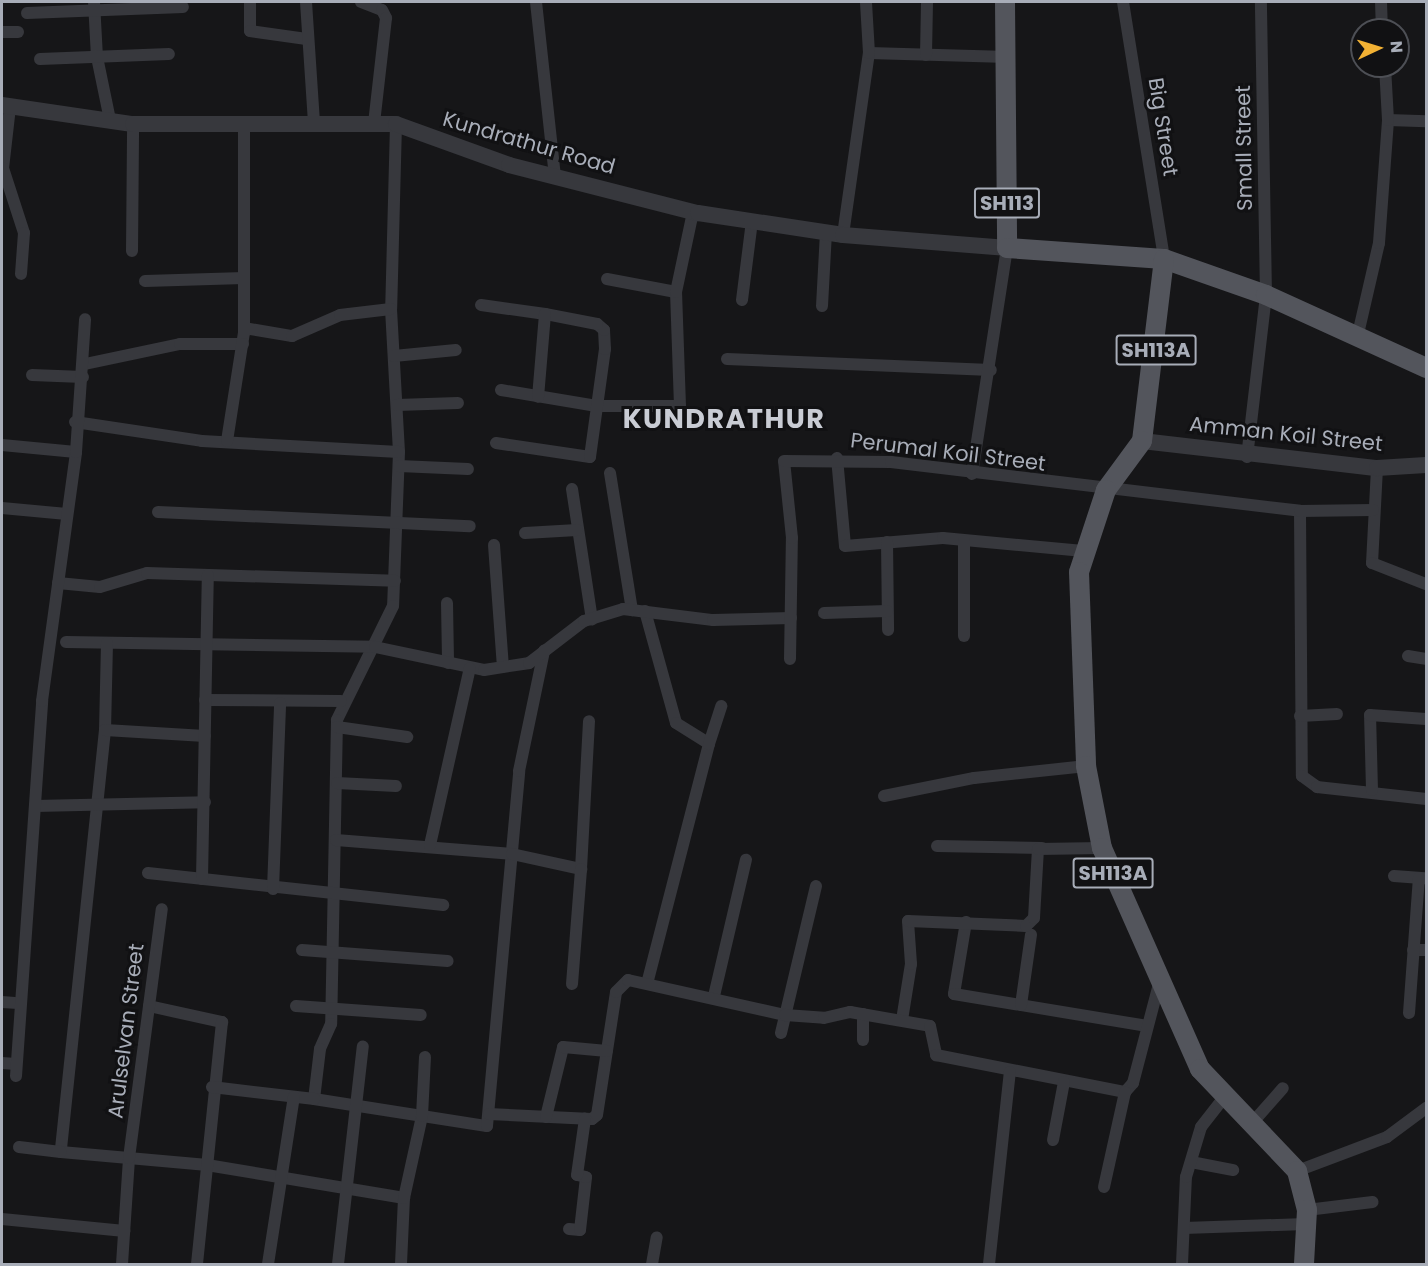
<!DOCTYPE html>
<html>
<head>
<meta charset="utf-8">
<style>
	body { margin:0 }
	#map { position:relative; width:1428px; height:1266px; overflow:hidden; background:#161618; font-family:Poppins,sans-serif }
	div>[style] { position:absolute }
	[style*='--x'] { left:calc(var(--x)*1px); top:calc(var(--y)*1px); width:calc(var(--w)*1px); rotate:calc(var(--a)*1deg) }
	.minor>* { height:12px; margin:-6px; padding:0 6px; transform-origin:6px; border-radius:6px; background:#37383d }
	.tertiary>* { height:16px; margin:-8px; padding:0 8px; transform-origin:8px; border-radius:8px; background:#37383d }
	.primary>* { height:20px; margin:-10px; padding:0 10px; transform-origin:10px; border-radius:10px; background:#53555c }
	span { translate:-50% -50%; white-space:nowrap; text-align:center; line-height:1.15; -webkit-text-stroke:6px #111113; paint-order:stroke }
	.shield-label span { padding:2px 4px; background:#111113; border:2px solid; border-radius:4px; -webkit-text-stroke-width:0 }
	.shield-label { font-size:20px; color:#a8adb8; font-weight:700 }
	.street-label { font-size:21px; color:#a8adb8 }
	.district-label { font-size:27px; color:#c9ccd4; font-weight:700; letter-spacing:1.5px }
	.frame { position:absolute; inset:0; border:3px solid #a8adb8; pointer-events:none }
	.north { position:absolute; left:1350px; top:18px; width:60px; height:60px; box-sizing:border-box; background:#111113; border:2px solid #4d4f55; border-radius:50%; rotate:86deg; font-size:16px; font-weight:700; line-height:24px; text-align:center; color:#a8adb8 }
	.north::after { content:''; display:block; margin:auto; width:21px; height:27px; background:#f2b134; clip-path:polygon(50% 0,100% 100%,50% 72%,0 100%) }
</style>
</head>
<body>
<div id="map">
	<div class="minor">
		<div style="--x:94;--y:2;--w:55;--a:86.9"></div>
		<div style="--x:97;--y:57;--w:64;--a:78.3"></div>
		<div style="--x:250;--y:2;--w:29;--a:90"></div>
		<div style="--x:250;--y:31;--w:57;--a:8.1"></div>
		<div style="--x:306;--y:2;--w:119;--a:86.2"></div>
		<div style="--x:361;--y:2;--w:22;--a:21"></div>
		<div style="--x:382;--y:10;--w:9;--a:63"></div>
		<div style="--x:386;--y:18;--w:107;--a:96.5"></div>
		<div style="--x:536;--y:2;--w:175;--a:83.8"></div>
		<div style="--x:1123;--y:2;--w:260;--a:80.9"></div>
		<div style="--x:1381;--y:2;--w:28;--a:88"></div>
		<div style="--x:27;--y:13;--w:156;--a:-2.2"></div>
		<div style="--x:2;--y:32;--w:16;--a:0"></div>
		<div style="--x:869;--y:53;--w:139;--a:1.6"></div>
		<div style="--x:926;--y:55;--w:53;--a:-88.9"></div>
		<div style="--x:40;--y:59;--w:129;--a:-2.2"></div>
		<div style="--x:10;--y:107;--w:61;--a:96.5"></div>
		<div style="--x:3;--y:168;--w:68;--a:72.1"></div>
		<div style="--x:24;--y:233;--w:41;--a:94.2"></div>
		<div style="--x:1388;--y:120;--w:38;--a:2"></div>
		<div style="--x:396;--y:124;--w:185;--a:91.5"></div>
		<div style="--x:391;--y:309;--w:143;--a:86.8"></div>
		<div style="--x:399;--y:452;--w:154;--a:92.2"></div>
		<div style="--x:393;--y:606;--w:127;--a:116.2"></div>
		<div style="--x:337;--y:720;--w:304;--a:91.1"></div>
		<div style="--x:331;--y:1024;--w:27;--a:114"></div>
		<div style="--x:320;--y:1049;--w:50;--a:96.8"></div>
		<div style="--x:314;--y:1099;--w:175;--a:8.9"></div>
		<div style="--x:487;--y:1126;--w:356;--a:-84.8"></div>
		<div style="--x:519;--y:771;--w:123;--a:-78.2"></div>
		<div style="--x:843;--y:235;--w:184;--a:-81.9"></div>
		<div style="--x:869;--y:53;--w:51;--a:-93.4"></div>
		<div style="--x:132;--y:251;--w:127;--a:-89.5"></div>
		<div style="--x:607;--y:279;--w:70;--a:10.7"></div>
		<div style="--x:145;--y:281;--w:99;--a:-1.7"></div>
		<div style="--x:742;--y:300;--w:80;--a:-82.8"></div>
		<div style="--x:481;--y:305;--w:65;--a:8"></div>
		<div style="--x:822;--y:306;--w:74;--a:-86.9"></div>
		<div style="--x:244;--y:328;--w:49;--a:9.5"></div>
		<div style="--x:292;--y:336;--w:52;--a:-23.6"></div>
		<div style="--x:340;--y:315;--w:51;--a:-6.7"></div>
		<div style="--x:1358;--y:334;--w:93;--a:-77"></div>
		<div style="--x:1379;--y:243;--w:123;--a:-85.8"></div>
		<div style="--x:1388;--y:120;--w:54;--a:-93.2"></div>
		<div style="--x:394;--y:356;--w:62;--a:-5.5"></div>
		<div style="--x:727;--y:359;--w:264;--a:2.4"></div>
		<div style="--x:85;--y:364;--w:97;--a:-11.9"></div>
		<div style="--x:180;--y:344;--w:63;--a:0"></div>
		<div style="--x:32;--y:375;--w:51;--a:2.2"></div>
		<div style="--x:501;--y:390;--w:97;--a:9.5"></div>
		<div style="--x:597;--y:406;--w:83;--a:0"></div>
		<div style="--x:680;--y:406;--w:114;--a:-92"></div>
		<div style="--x:676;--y:292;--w:82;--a:-78"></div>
		<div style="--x:397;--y:405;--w:61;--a:-1.9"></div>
		<div style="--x:75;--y:422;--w:128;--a:8.5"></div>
		<div style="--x:202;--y:441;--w:197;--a:3.2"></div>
		<div style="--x:227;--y:441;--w:109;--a:-81.1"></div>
		<div style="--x:244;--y:333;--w:208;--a:-90"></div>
		<div style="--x:496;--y:443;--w:95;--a:8.5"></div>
		<div style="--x:590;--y:457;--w:109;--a:-82.1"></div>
		<div style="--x:605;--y:349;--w:19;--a:-93"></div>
		<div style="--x:604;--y:330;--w:9;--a:-139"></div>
		<div style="--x:597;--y:324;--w:53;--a:-169.1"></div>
		<div style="--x:545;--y:314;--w:83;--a:94.8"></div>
		<div style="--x:2;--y:445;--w:74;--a:5.4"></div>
		<div style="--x:1247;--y:457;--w:163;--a:-83.3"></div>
		<div style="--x:1266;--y:295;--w:293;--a:-91"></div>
		<div style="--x:837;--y:458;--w:88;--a:84.8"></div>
		<div style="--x:845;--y:546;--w:98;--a:-4.7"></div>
		<div style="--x:943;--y:538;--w:141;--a:5.3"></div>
		<div style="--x:399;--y:466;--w:69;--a:2.5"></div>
		<div style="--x:1377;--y:468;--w:95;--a:93"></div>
		<div style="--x:1372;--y:563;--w:58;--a:21.3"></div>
		<div style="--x:610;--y:473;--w:139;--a:80.9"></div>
		<div style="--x:972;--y:474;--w:229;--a:-81.2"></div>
		<div style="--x:572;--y:489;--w:132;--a:81.3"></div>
		<div style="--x:2;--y:508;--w:65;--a:5.3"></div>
		<div style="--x:1300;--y:511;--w:265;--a:89.6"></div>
		<div style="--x:1302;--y:776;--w:19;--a:36"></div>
		<div style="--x:1317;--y:787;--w:110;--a:6.3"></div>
		<div style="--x:158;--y:512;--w:312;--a:2.6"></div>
		<div style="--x:525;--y:533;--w:52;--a:-3.3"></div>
		<div style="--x:887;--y:542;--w:88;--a:89.3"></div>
		<div style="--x:494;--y:545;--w:122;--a:85.8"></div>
		<div style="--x:58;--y:583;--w:42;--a:5.4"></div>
		<div style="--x:100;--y:587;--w:49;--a:-16.6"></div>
		<div style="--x:147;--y:573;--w:248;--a:1.8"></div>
		<div style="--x:447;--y:603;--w:60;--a:89"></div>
		<div style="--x:645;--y:611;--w:116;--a:74.5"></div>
		<div style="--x:676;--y:723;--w:39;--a:32"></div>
		<div style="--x:709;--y:744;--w:247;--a:104.5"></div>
		<div style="--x:824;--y:613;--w:63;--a:-1.8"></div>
		<div style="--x:964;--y:636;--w:95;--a:-90"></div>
		<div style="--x:66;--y:642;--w:309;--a:0.9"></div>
		<div style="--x:375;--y:647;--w:111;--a:11.9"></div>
		<div style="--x:484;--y:670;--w:46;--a:-8.8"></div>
		<div style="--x:529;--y:663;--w:69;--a:-37.4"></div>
		<div style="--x:584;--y:621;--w:41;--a:-17.1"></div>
		<div style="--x:623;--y:609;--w:91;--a:7"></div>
		<div style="--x:713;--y:620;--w:78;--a:-1.5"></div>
		<div style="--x:107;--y:643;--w:87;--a:91.3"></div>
		<div style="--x:105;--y:730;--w:424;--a:96"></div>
		<div style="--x:61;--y:1152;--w:147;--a:5.1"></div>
		<div style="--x:207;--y:1165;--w:200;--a:9.5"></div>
		<div style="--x:1408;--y:656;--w:18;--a:9"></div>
		<div style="--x:790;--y:659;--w:121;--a:-89.1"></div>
		<div style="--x:792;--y:538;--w:77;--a:-95.9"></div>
		<div style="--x:784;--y:461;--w:107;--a:0.5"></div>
		<div style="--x:891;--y:462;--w:412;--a:6.8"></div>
		<div style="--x:1300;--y:511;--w:73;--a:-0.8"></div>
		<div style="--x:205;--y:700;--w:136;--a:0.4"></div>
		<div style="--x:1300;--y:716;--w:37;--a:-3"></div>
		<div style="--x:337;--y:727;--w:71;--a:8.1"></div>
		<div style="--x:105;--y:730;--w:100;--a:3.4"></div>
		<div style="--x:709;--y:744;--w:40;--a:-72"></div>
		<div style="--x:337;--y:783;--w:59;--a:2.9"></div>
		<div style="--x:1372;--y:790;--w:75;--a:-91.5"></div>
		<div style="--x:1370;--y:715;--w:56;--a:4.1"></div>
		<div style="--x:884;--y:796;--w:92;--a:-11.3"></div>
		<div style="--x:974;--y:778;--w:113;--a:-6.1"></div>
		<div style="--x:35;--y:806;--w:170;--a:-1.3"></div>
		<div style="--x:336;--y:840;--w:177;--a:4.5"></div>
		<div style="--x:512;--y:854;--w:71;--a:12.3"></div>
		<div style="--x:581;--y:869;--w:148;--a:-86.9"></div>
		<div style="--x:430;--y:845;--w:181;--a:-77.3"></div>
		<div style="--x:937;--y:846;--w:105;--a:1.1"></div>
		<div style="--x:148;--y:873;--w:297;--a:6.2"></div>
		<div style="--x:1394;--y:876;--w:31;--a:4"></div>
		<div style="--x:202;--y:879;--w:304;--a:-88.9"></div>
		<div style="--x:273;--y:889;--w:186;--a:-87.8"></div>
		<div style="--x:966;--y:922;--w:73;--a:99.5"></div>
		<div style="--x:954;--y:994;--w:196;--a:9.4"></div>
		<div style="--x:302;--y:950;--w:146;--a:4.3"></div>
		<div style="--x:1413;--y:950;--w:13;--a:0"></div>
		<div style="--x:572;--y:984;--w:115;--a:-85.5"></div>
		<div style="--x:714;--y:996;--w:140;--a:-76.8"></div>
		<div style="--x:2;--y:1002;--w:16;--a:4"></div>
		<div style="--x:1021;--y:1005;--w:71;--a:-81.9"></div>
		<div style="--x:149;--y:1006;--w:75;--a:12.4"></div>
		<div style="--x:222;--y:1022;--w:243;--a:95.9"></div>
		<div style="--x:296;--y:1006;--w:125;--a:4.1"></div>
		<div style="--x:1409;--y:1013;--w:135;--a:-85.8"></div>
		<div style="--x:863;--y:1014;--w:26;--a:90"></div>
		<div style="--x:902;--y:1020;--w:57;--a:-80.9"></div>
		<div style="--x:911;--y:964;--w:43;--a:-94"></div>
		<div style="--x:908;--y:921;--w:118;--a:2.4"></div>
		<div style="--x:1026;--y:926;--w:11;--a:-45"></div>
		<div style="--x:1034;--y:918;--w:69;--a:-86.7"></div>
		<div style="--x:1038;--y:849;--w:64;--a:-0.9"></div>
		<div style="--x:781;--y:1033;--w:151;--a:-76.6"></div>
		<div style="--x:2;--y:1063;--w:14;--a:4"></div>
		<div style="--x:16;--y:1076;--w:376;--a:-86"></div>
		<div style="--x:42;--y:701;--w:251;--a:-82.2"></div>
		<div style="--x:76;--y:452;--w:133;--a:-86.1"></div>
		<div style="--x:212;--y:1087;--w:103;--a:6.7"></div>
		<div style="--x:489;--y:1114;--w:103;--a:2.8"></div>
		<div style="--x:592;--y:1119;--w:6;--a:-39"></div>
		<div style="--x:597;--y:1115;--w:124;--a:-81.2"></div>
		<div style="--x:616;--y:992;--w:17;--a:-45"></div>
		<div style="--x:628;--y:980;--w:161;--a:12.6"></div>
		<div style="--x:785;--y:1015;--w:39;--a:4"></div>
		<div style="--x:824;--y:1018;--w:27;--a:-13"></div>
		<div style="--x:850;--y:1012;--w:81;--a:9.9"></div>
		<div style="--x:930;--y:1026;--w:30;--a:78"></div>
		<div style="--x:936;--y:1055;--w:193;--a:11.1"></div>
		<div style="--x:1125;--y:1092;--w:12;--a:-48"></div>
		<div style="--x:1133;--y:1083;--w:106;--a:-75.3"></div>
		<div style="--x:546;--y:1117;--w:72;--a:-76.3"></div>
		<div style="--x:563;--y:1047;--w:44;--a:5.2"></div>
		<div style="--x:1253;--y:1122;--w:45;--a:-48.6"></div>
		<div style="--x:1053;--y:1140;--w:59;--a:-79.3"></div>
		<div style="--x:19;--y:1147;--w:42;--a:6.8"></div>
		<div style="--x:1191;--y:1162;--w:43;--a:10.8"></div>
		<div style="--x:1297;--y:1171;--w:96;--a:-20.7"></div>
		<div style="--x:1387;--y:1137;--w:49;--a:-36.6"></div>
		<div style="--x:1104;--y:1187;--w:97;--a:-77.5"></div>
		<div style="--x:1307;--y:1210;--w:66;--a:-6.9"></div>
		<div style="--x:2;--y:1219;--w:123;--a:5.6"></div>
		<div style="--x:1184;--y:1228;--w:122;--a:-1.9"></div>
		<div style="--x:569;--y:1229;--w:11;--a:5"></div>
		<div style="--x:580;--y:1230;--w:53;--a:-83.5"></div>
		<div style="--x:586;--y:1177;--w:9;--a:-167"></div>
		<div style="--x:577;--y:1175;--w:57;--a:-81.9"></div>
		<div style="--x:122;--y:1264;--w:106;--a:-86.2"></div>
		<div style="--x:129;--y:1158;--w:251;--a:-82.5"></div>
		<div style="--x:268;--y:1264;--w:169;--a:-81.2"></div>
		<div style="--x:338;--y:1264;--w:219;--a:-83.5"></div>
		<div style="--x:401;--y:1264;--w:66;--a:-87.4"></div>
		<div style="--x:404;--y:1198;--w:84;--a:-77.6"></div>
		<div style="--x:422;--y:1116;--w:59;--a:-87.1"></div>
		<div style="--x:652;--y:1264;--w:27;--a:-80"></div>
		<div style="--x:989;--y:1264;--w:193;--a:-83.8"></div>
		<div style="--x:1182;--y:1264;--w:87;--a:-87.4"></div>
		<div style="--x:1186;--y:1177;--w:52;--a:-73.3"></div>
		<div style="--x:1201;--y:1127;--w:39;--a:-52"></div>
	</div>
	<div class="tertiary">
		<div style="--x:2;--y:105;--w:132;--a:8.3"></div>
		<div style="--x:133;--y:124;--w:263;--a:0"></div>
		<div style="--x:396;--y:124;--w:120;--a:19.9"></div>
		<div style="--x:509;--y:165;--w:195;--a:14.3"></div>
		<div style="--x:698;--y:213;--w:147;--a:8.6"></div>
		<div style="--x:843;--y:235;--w:165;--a:4.5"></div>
		<div style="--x:1142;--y:441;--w:237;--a:6.6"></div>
		<div style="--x:1377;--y:468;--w:49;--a:-3.5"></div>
	</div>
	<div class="primary">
		<div style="--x:1005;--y:2;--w:246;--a:89.5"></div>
		<div style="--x:1007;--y:248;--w:157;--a:4"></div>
		<div style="--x:1164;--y:259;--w:108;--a:19.4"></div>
		<div style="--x:1266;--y:295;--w:176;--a:24.5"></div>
		<div style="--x:1164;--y:259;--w:183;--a:96.9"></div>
		<div style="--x:1142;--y:441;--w:61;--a:126.3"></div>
		<div style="--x:1106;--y:490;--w:86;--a:108.2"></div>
		<div style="--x:1079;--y:572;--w:194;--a:87.9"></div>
		<div style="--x:1086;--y:766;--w:84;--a:79"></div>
		<div style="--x:1102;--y:848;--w:242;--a:66.1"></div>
		<div style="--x:1200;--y:1069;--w:141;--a:46.4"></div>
		<div style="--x:1297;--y:1171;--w:40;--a:75.6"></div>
		<div style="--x:1307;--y:1210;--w:54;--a:93.2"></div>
	</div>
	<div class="shield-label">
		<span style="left:1007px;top:203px">SH113</span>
		<span style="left:1156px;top:350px">SH113A</span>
		<span style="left:1113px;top:873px">SH113A</span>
	</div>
	<div class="street-label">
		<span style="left:1163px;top:127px;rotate:81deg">Big Street</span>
		<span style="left:529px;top:143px;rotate:16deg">Kundrathur Road</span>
		<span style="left:1244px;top:148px;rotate:-91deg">Small Street</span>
		<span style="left:1286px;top:434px;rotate:6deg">Amman Koil Street</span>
		<span style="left:948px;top:452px;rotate:7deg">Perumal Koil Street</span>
		<span style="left:126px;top:1031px;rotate:-83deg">Arulselvan Street</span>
	</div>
	<div class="district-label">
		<span style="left:724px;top:419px">KUNDRATHUR</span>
	</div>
	<div class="frame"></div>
	<div class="north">N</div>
</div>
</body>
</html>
